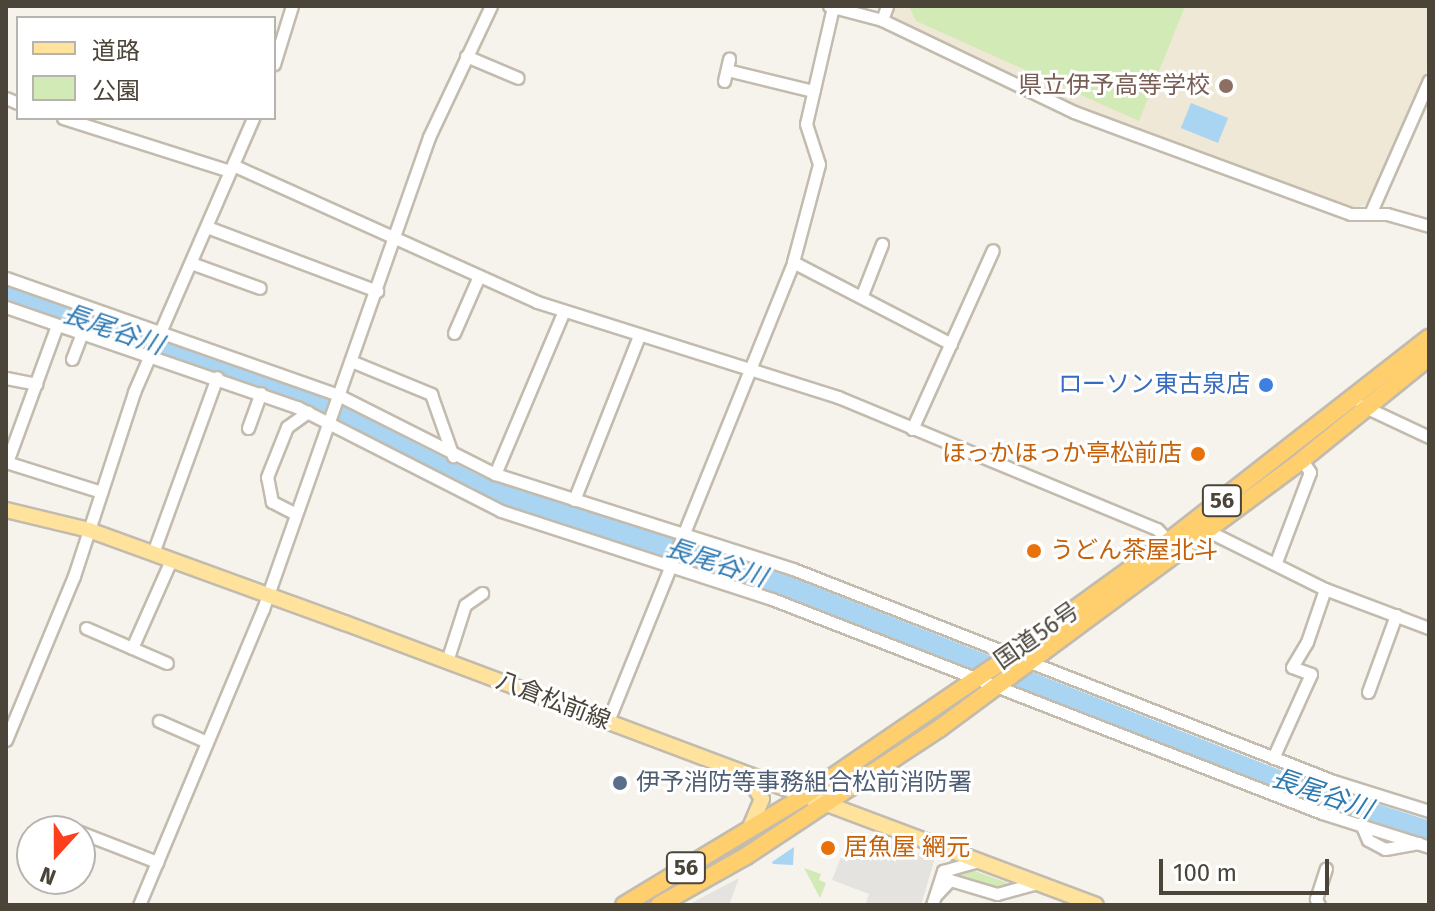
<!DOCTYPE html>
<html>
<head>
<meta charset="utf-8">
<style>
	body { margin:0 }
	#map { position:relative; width:1435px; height:911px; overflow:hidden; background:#f6f3ec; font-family:"Fira Sans","Noto Sans JP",sans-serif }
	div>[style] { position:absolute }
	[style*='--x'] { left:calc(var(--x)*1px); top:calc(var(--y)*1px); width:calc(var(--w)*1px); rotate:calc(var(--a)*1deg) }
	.education>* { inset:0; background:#efe8d6 }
	.green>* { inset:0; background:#d2eab5 }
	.parking>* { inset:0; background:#e5e3e0 }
	.water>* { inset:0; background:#a9d4f2; transform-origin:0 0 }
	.river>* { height:20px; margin:-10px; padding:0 10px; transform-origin:10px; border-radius:10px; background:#a9d4f2 }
	.roads { filter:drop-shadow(2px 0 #c2bbae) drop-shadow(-2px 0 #c2bbae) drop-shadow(0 2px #c2bbae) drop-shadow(0 -2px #c2bbae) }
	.minor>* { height:11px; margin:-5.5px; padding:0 5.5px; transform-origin:5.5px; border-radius:5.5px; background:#fff }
	.major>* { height:14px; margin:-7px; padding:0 7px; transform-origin:7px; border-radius:7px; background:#ffe39c }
	.highway>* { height:16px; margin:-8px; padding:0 8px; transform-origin:8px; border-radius:8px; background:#ffcf6e }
	.dots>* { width:22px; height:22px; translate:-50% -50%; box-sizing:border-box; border:4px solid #fff; border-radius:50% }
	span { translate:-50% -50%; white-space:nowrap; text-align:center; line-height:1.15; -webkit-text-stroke:6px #fff; paint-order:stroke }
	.shield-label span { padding:2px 6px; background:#fff; border:2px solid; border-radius:6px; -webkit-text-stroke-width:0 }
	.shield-label { font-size:22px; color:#4b4439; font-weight:700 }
	.education-label { font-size:24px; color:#785e54 }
	.right { translate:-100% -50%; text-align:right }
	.shop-label { font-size:24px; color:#366cbe }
	.food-label { font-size:24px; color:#c56008 }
	.left { translate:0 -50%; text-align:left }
	.street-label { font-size:24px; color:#4b4439 }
	.service-label { font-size:24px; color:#4e5e75 }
	.water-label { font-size:26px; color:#2e7ab2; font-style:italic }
	.frame { position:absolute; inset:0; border:8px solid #4b4439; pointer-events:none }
	.legend { position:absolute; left:16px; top:16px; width:260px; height:104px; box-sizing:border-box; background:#fff; border:2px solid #b7b4b0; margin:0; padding:10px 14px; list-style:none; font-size:24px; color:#4b4439 }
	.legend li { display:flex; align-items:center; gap:16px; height:40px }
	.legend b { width:40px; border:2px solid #b7b4b0 }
	.north { position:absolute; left:16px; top:815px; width:80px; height:80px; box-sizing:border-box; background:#fff; border:2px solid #b7b4b0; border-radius:50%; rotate:201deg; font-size:22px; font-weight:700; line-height:32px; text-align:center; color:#4b4439 }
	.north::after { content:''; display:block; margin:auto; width:28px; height:36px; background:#fc3f1d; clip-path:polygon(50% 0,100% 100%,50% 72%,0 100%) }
	.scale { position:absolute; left:1159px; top:859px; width:170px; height:36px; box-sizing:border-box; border:4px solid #4b4439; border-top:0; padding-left:10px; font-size:24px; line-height:28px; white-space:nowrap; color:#4b4439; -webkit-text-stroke:6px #fff; paint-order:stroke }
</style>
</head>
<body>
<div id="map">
	<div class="education">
		<div style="clip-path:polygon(892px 6px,1429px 6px,1429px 65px,1370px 202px,1353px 210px,1076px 108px,896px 20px)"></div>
	</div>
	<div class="green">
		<div style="clip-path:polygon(909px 6px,1185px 6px,1139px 121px,916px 21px)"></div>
		<div style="clip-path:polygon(964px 867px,1016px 886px,1000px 891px,944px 875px)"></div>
		<div style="clip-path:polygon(804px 868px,821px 874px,819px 880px,826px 883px,820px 898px)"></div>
	</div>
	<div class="parking">
		<div style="clip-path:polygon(851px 832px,935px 858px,921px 905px,865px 905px,869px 894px,832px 880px)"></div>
		<div style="clip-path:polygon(739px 878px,729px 905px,688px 905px)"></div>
	</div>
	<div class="water">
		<div style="left:1191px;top:103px;width:40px;height:27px;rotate:22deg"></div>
		<div style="clip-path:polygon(794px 847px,793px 865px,773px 864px,772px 862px)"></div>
	</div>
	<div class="river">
		<div style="--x:6;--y:293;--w:298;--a:19"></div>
		<div style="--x:288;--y:390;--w:211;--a:26.8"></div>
		<div style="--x:476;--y:485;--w:329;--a:18"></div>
		<div style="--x:789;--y:587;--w:561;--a:21.54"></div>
		<div style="--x:1311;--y:793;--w:124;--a:17.9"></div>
	</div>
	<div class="roads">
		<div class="minor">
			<div style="--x:829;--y:6;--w:55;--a:14.8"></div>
			<div style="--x:882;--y:20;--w:213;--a:25.6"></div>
			<div style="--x:1074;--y:112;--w:66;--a:20.4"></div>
			<div style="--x:1136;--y:135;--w:229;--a:20.2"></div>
			<div style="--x:1351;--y:214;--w:36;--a:0"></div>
			<div style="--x:1387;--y:214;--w:44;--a:15.9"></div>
			<div style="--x:882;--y:20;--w:15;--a:-70"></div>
			<div style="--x:466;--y:56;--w:56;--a:22.9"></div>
			<div style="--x:274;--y:64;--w:61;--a:-72.8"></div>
			<div style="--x:727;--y:70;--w:89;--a:13.7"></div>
			<div style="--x:724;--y:81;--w:23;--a:-77"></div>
			<div style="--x:6;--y:98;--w:13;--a:23"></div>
			<div style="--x:63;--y:118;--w:175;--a:17.6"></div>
			<div style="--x:235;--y:166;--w:331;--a:24.2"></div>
			<div style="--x:537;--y:302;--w:316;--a:17.5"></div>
			<div style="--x:838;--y:397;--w:345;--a:22.5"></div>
			<div style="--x:1157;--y:529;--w:22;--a:47"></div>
			<div style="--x:1370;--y:214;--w:146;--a:-66.2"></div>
			<div style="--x:207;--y:227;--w:182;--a:20.6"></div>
			<div style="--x:793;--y:262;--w:178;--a:27.4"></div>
			<div style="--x:191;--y:263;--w:73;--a:19.9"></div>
			<div style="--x:6;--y:278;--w:352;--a:19.4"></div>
			<div style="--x:338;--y:395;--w:176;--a:26.7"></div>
			<div style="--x:495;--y:474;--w:313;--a:17.7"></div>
			<div style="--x:793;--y:569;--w:580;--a:21.43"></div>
			<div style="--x:1333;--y:781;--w:101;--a:17.4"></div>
			<div style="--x:862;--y:295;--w:55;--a:-68.6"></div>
			<div style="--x:6;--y:307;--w:308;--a:19"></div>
			<div style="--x:297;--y:407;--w:229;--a:27"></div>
			<div style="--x:501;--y:511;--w:285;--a:18"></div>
			<div style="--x:772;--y:599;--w:590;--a:21.26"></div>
			<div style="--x:1322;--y:813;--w:112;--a:17.6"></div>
			<div style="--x:454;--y:333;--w:62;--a:-66.3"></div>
			<div style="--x:72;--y:359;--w:28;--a:-69"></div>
			<div style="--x:351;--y:361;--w:87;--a:22.4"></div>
			<div style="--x:431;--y:394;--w:66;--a:70.5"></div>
			<div style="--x:6;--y:378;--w:31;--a:11"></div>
			<div style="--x:1361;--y:405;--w:75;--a:25.2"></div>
			<div style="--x:248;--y:428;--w:37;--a:-70"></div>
			<div style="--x:912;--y:429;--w:196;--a:-65.7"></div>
			<div style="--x:6;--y:462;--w:100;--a:17.5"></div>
			<div style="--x:7;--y:462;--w:146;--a:-69.9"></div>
			<div style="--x:495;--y:474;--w:177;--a:-67.1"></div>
			<div style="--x:574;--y:500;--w:176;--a:-68.4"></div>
			<div style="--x:294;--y:513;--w:25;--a:-153"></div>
			<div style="--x:272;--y:502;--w:25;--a:-101"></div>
			<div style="--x:267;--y:477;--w:54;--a:-68.2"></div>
			<div style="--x:287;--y:427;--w:26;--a:-36"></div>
			<div style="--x:1208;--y:531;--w:131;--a:26.4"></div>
			<div style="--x:1325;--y:589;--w:111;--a:20.6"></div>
			<div style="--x:153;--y:553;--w:187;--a:-70"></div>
			<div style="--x:1276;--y:562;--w:96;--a:-69.3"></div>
			<div style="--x:1310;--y:472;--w:14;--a:-124"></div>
			<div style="--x:86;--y:628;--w:88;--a:23.4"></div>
			<div style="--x:132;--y:648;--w:96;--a:-66.1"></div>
			<div style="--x:447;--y:661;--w:59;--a:-72.2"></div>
			<div style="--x:465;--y:605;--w:21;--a:-35"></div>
			<div style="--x:1368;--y:692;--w:82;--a:-70"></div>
			<div style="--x:159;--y:721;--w:52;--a:23.6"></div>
			<div style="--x:608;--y:721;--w:495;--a:-68"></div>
			<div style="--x:793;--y:262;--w:101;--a:-75.1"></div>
			<div style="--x:819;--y:164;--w:42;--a:-108"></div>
			<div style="--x:806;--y:124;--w:120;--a:-77"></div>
			<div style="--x:6;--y:740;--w:178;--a:-67.5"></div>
			<div style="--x:74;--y:576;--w:194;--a:-71.9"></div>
			<div style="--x:134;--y:392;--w:299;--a:-66.5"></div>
			<div style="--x:1273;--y:758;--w:92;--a:-65.7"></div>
			<div style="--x:1311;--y:674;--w:20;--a:-160"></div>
			<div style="--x:1292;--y:667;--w:29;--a:-59"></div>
			<div style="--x:1307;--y:642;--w:56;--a:-71.2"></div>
			<div style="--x:1362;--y:826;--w:15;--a:67"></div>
			<div style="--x:1368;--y:840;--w:19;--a:28"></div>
			<div style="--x:1385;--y:849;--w:34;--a:-10"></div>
			<div style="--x:80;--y:832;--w:83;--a:21.3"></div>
			<div style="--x:935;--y:896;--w:22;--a:-47"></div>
			<div style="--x:950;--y:880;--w:49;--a:16.6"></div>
			<div style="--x:997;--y:894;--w:41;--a:-15.4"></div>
			<div style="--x:139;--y:905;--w:321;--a:-67.3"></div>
			<div style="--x:263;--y:609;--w:500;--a:-70.62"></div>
			<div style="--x:429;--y:137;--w:145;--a:-64.7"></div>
			<div style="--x:932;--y:905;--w:36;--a:-72"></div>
			<div style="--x:943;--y:871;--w:35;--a:-16"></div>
			<div style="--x:1319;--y:905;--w:7;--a:-117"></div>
			<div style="--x:1316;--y:899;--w:32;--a:-72"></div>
		</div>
		<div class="major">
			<div style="--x:6;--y:510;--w:85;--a:13.5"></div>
			<div style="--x:89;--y:530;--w:272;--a:20"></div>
			<div style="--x:345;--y:623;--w:802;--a:20.58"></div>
			<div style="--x:747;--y:775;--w:28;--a:58"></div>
			<div style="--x:762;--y:799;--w:34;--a:113"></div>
		</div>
		<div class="highway">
			<div style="--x:624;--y:905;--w:209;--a:-31.1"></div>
			<div style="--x:803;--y:797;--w:250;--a:-34.3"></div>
			<div style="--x:1010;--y:656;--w:196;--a:-35.9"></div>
			<div style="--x:1169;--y:541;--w:330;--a:-38"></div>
			<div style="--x:659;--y:905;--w:100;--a:-29.4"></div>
			<div style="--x:746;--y:856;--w:232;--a:-33.4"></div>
			<div style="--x:940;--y:728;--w:450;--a:-36.5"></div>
			<div style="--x:1302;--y:460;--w:164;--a:-39"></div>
		</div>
	</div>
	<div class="dots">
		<div style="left:1226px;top:86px;background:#8d6e63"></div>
		<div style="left:1266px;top:385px;background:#3f7fe0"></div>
		<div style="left:1198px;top:454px;background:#e8710a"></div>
		<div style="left:1034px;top:551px;background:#e8710a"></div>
		<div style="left:620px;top:783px;background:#5c6f8a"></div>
		<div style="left:828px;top:848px;background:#e8710a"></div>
	</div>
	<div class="shield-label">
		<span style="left:1222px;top:501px">56</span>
		<span style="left:686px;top:868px">56</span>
	</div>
	<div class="education-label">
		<span class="right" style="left:1210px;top:86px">県立伊予高等学校</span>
	</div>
	<div class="shop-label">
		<span class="right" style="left:1250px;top:385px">ローソン東古泉店</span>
	</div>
	<div class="food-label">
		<span class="right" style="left:1182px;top:454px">ほっかほっか亭松前店</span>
		<span class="left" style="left:1050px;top:551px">うどん茶屋北斗</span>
		<span class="left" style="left:844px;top:848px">居魚屋 網元</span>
	</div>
	<div class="street-label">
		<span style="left:1037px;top:636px;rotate:-35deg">国道56号</span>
		<span style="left:553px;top:701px;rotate:21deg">八倉松前線</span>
	</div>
	<div class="service-label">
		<span class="left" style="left:636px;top:783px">伊予消防等事務組合松前消防署</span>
	</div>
	<div class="water-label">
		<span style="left:113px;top:330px;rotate:19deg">長尾谷川</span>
		<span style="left:716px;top:563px;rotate:18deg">長尾谷川</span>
		<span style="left:1322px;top:794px;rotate:19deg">長尾谷川</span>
	</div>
	<div class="frame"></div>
	<ul class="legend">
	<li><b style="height:10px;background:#ffe39c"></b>道路</li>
	<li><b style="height:22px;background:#d2eab5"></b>公園</li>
	</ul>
	<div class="north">N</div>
	<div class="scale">100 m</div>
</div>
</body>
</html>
